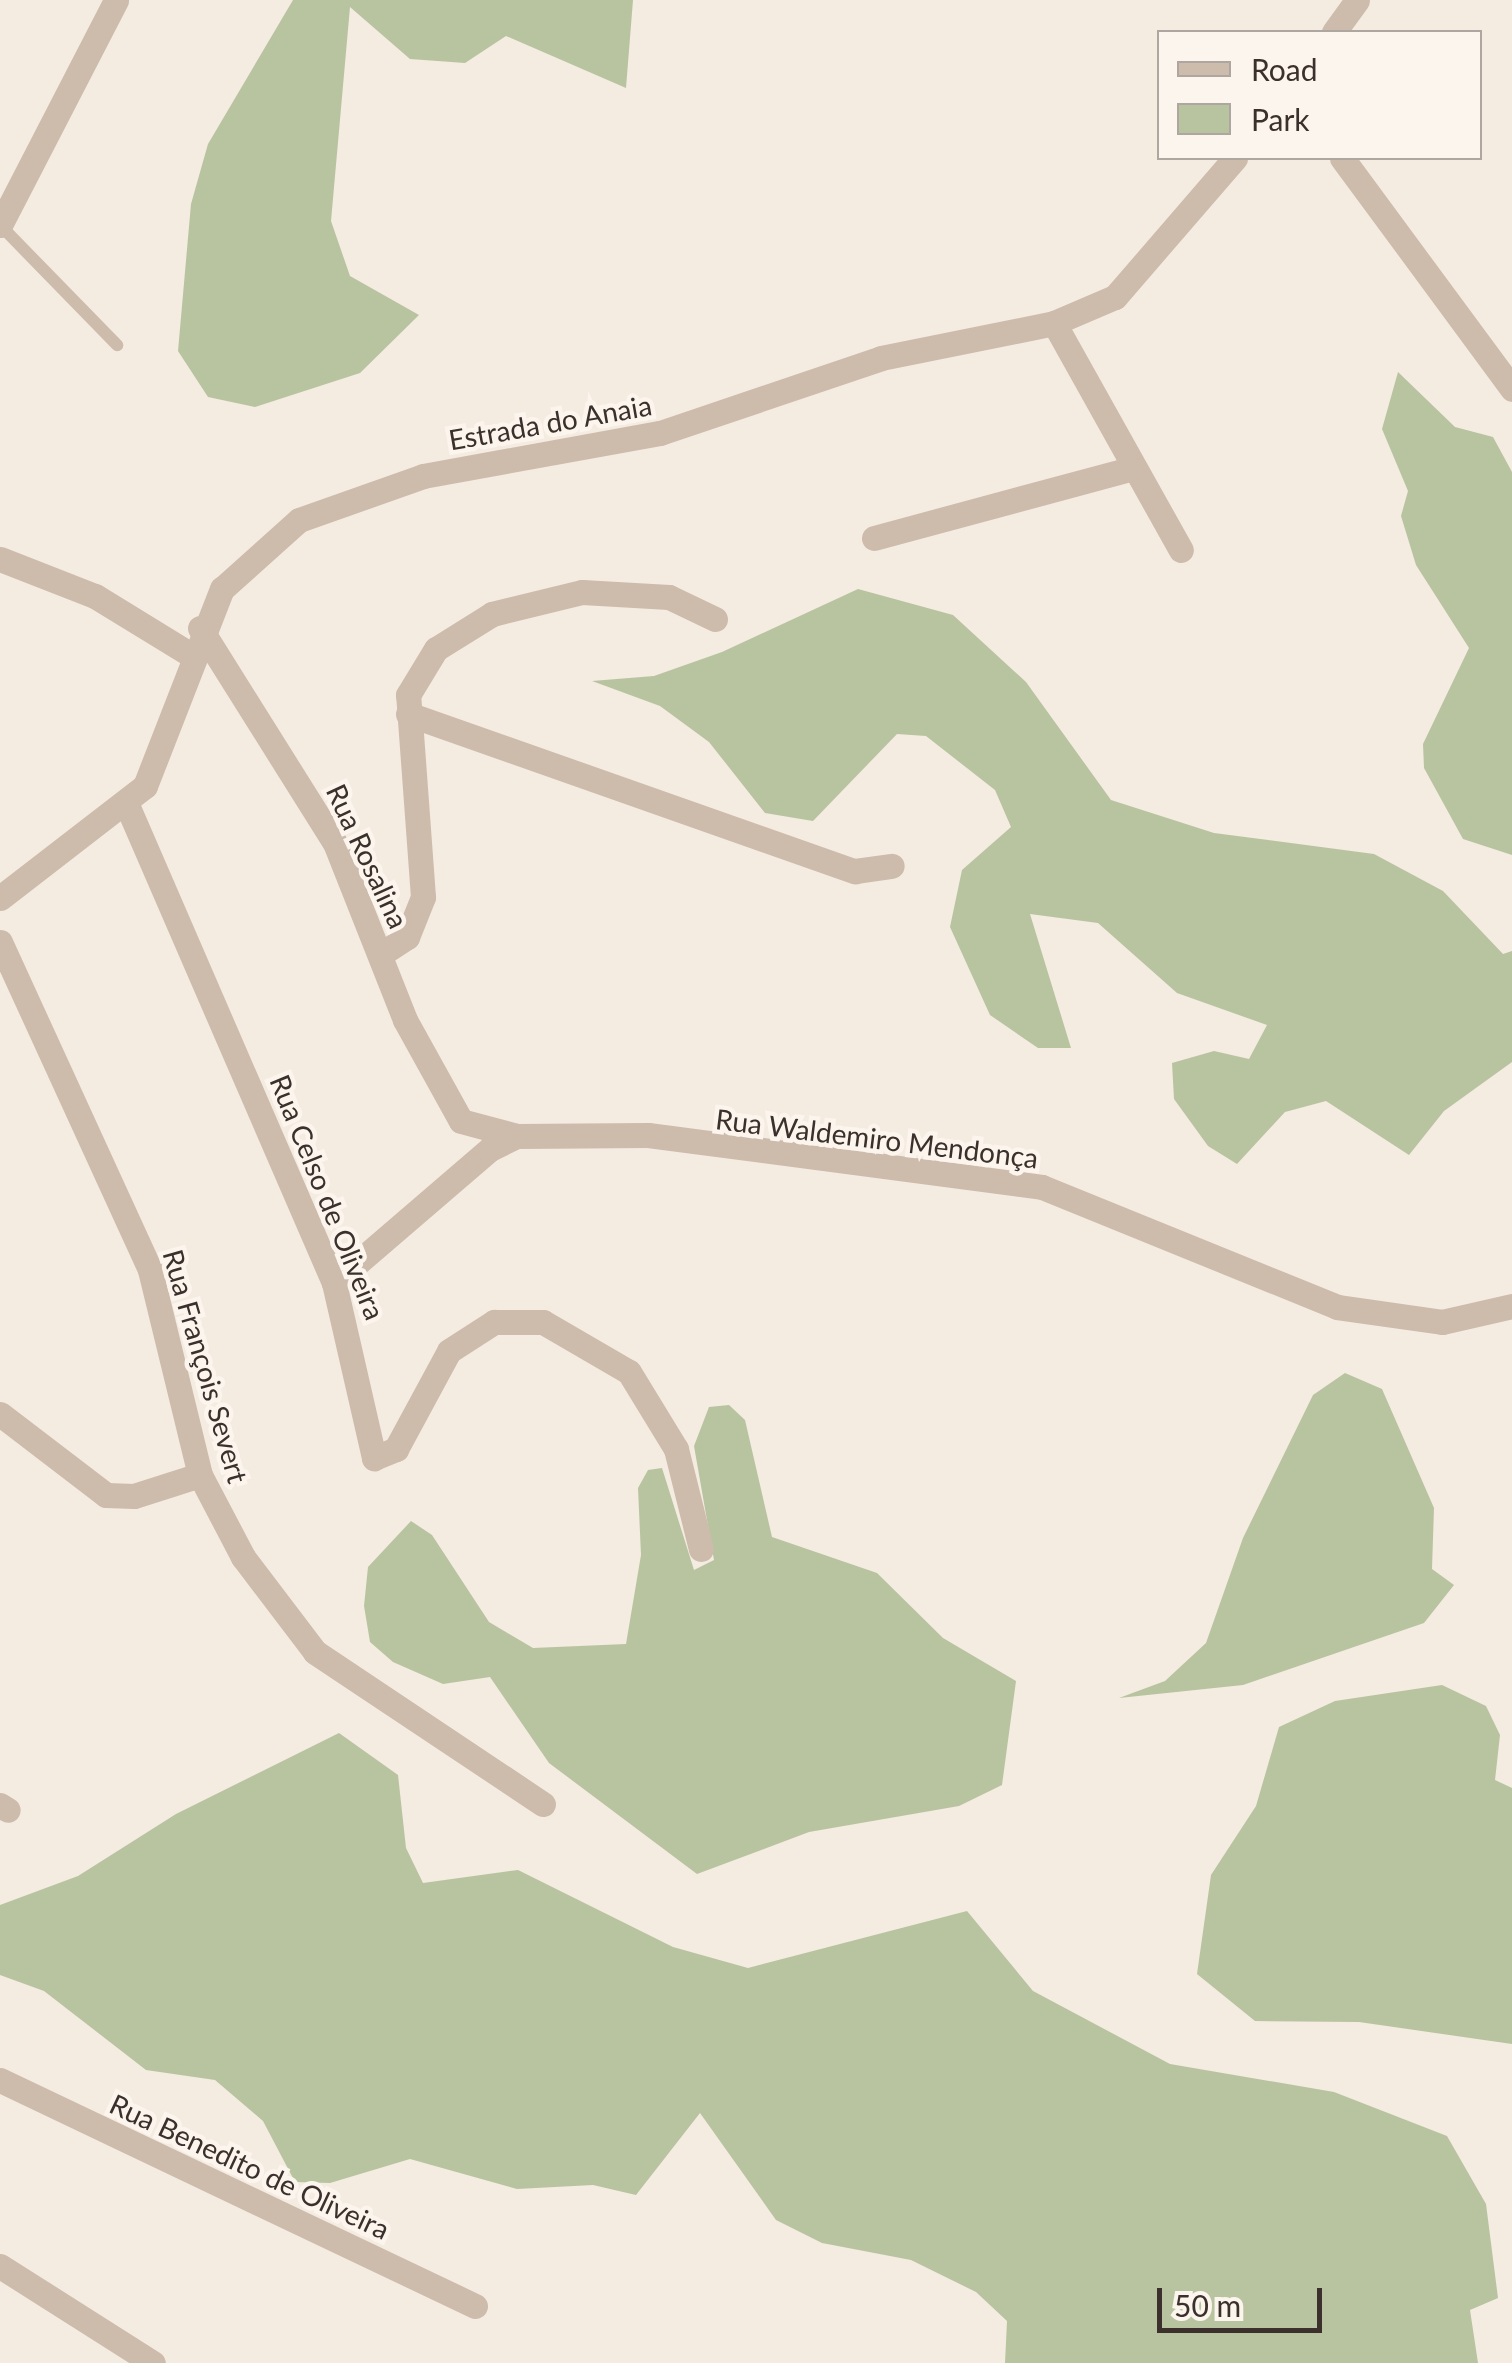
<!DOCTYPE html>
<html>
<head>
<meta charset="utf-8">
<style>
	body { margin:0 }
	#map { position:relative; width:1512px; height:2363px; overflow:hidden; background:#f4ebe1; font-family:Lato,sans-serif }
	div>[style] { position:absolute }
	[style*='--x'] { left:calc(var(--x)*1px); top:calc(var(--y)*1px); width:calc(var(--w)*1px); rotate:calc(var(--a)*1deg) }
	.green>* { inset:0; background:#b8c4a0 }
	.service>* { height:12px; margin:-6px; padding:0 6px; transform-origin:6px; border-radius:6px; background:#cdbbac }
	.minor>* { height:25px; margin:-12.5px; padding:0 12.5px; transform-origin:12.5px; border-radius:12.5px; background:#cdbbac }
	.tertiary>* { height:25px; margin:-12.5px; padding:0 12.5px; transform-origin:12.5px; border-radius:12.5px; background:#cdbbac }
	span { translate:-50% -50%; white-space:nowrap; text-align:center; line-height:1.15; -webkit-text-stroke:9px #fbf5ee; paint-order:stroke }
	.street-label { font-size:28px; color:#3b302b }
	.legend { position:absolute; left:1157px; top:30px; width:325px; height:130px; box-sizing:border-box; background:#fbf5ee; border:2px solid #aea6a0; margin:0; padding:12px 18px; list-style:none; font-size:30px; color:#3b302b }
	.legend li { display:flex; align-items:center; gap:20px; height:50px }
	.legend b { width:50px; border:2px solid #aea6a0 }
	.scale { position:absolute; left:1157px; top:2288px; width:165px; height:45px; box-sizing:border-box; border:5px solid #3b302b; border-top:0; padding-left:12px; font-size:30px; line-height:35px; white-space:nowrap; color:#3b302b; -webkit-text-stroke:8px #fbf5ee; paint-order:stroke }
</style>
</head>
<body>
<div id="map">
	<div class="green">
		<div style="clip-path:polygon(293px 0,633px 0,626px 88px,506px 36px,465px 63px,410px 59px,350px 7px,331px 221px,350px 276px,419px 315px,360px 373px,255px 407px,208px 397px,178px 351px,191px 204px,208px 144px)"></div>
		<div style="clip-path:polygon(1398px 372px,1455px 427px,1493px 437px,1512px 472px,1512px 855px,1463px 839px,1424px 768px,1423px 744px,1469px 648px,1416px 565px,1401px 516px,1408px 491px,1382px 429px)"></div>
		<div style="clip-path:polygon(858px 589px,953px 615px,1026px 682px,1111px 800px,1214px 833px,1374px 854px,1443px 891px,1503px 954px,1512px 951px,1512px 1062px,1444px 1111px,1409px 1155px,1326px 1101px,1285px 1112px,1237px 1164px,1208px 1146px,1174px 1099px,1172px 1063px,1214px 1051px,1249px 1059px,1267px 1025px,1177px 993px,1098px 923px,1030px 914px,1071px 1048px,1038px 1048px,990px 1015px,950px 927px,962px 870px,1011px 827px,995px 790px,926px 736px,897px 734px,813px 821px,765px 813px,709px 742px,660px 706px,592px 681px,654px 676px,722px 652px)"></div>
		<div style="clip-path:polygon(1345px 1373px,1382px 1389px,1434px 1508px,1432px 1569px,1454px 1585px,1424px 1623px,1243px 1685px,1119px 1698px,1165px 1681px,1206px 1643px,1243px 1538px,1313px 1395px)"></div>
		<div style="clip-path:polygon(729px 1405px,745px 1420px,772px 1537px,877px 1573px,943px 1638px,1016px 1681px,1002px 1785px,959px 1806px,809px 1832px,697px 1874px,549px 1763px,490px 1677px,443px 1684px,393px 1662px,370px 1642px,364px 1606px,368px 1567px,411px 1521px,432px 1535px,489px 1622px,533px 1648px,626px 1644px,641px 1555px,638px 1488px,648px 1470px,662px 1468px,694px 1570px,714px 1560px,694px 1446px,709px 1407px)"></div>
		<div style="clip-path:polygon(1442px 1685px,1486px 1706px,1500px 1735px,1495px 1780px,1512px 1788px,1512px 2044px,1359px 2022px,1255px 2021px,1197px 1974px,1211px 1875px,1256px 1806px,1279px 1727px,1335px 1701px)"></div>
		<div style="clip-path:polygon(339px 1733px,398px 1775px,406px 1848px,423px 1883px,518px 1870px,673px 1947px,748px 1968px,967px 1911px,1033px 1991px,1170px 2064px,1334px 2092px,1447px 2136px,1486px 2204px,1498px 2298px,1470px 2310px,1478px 2363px,1005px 2363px,1007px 2321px,976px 2292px,911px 2260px,822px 2243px,776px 2220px,700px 2113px,636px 2195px,593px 2185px,517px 2189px,410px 2159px,330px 2183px,295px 2182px,263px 2121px,215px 2080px,146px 2070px,44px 1991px,0 1975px,0 1905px,78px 1876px,176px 1814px)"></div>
	</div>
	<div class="service">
		<div style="--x:0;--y:225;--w:168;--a:45.7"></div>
	</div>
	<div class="minor">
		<div style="--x:1342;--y:158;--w:287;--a:53.6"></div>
		<div style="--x:0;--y:225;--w:253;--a:-62.7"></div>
		<div style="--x:1054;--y:323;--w:260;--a:60.8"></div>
		<div style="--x:874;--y:538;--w:265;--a:-15.1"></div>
		<div style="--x:0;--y:559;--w:102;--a:21.3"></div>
		<div style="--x:95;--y:596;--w:115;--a:31.5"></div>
		<div style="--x:200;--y:628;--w:254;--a:57.9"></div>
		<div style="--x:335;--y:843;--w:190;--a:68.4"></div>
		<div style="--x:405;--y:1020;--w:115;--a:61"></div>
		<div style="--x:461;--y:1121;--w:58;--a:15"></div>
		<div style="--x:408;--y:714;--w:474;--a:19.4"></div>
		<div style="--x:855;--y:871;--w:37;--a:-8"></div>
		<div style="--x:127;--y:805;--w:521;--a:66.58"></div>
		<div style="--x:334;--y:1283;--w:180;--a:77.1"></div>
		<div style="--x:374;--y:1458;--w:24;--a:-22"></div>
		<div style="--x:396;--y:1449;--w:111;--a:-61.6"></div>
		<div style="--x:449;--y:1351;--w:54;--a:-32.8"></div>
		<div style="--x:494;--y:1322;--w:49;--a:0"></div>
		<div style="--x:543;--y:1322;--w:99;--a:30.2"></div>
		<div style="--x:629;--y:1372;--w:90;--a:58.6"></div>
		<div style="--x:676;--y:1449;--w:103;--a:76"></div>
		<div style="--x:0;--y:942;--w:361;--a:65.4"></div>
		<div style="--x:150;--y:1270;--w:211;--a:76.3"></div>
		<div style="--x:200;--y:1475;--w:93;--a:62.3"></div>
		<div style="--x:243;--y:1557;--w:119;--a:52.8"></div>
		<div style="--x:315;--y:1652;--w:274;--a:33.7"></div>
		<div style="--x:381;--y:954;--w:31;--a:-33"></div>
		<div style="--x:407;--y:937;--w:43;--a:-68.2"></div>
		<div style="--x:423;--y:897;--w:203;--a:-94.2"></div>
		<div style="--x:408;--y:695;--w:54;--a:-58.7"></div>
		<div style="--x:436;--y:649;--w:66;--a:-32"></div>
		<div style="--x:492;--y:614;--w:93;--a:-13.7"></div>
		<div style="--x:582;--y:592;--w:87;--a:3.3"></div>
		<div style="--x:669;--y:597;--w:51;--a:25.6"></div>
		<div style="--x:334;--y:1283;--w:206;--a:-40.7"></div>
		<div style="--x:490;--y:1149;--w:30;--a:-26"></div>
		<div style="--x:517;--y:1136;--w:131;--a:-0.4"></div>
		<div style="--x:648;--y:1135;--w:397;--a:7.5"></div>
		<div style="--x:1042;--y:1187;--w:318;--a:22.1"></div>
		<div style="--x:1337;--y:1307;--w:106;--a:8.1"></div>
		<div style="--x:1442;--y:1322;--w:72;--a:-12.9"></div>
		<div style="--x:0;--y:1414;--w:133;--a:37.4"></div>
		<div style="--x:106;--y:1495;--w:28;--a:2"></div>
		<div style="--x:134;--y:1496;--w:69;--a:-17.7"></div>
		<div style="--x:0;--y:1805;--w:9;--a:32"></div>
		<div style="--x:0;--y:2080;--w:526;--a:25.44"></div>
		<div style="--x:0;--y:2266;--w:181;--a:32.4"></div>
	</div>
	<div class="tertiary">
		<div style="--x:1334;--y:32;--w:39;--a:-54"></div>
		<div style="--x:0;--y:898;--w:183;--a:-37.7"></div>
		<div style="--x:145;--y:786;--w:212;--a:-68.7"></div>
		<div style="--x:222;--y:589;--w:103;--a:-41.9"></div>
		<div style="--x:299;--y:520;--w:132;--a:-19.5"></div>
		<div style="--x:423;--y:476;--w:241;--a:-10.3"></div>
		<div style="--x:660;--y:433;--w:233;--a:-18.7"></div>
		<div style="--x:881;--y:358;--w:177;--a:-11.4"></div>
		<div style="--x:1054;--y:323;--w:66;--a:-23.1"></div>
		<div style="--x:1115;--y:297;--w:184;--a:-49.2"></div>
	</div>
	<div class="street-label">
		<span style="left:550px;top:422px;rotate:-10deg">Estrada do Anaia</span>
		<span style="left:368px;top:856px;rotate:65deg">Rua Rosalina</span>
		<span style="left:877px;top:1138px;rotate:7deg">Rua Waldemiro Mendonça</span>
		<span style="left:328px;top:1197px;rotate:68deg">Rua Celso de Oliveira</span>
		<span style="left:206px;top:1366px;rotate:74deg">Rua François Severt</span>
		<span style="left:250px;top:2166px;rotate:25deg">Rua Benedito de Oliveira</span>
	</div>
	<ul class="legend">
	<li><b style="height:12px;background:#cdbbac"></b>Road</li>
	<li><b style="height:28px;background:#b8c4a0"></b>Park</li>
	</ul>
	<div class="scale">50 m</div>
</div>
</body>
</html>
